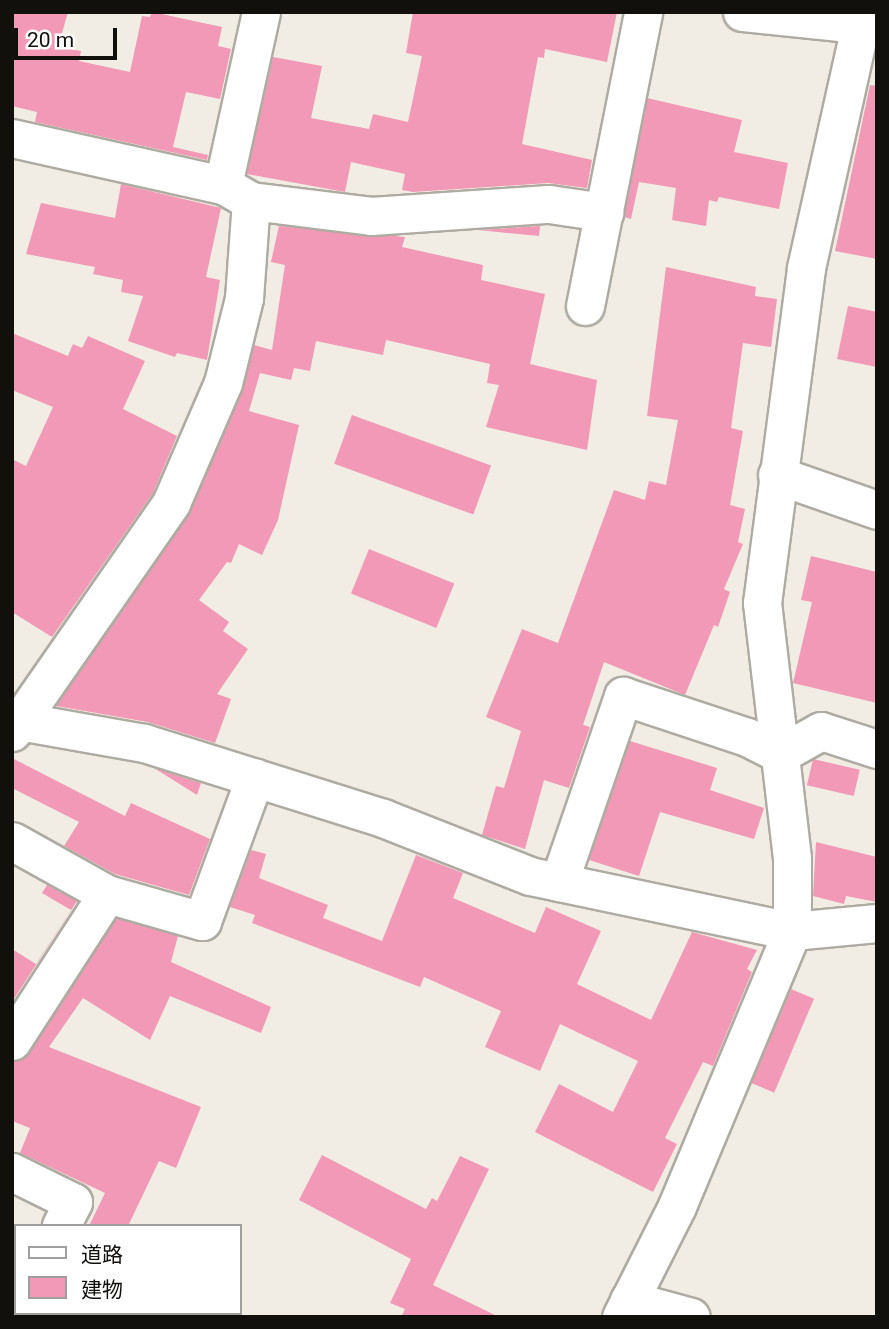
<!DOCTYPE html>
<html>
<head>
<meta charset="utf-8">
<style>
	body { margin:0 }
	#map { position:relative; width:889px; height:1329px; overflow:hidden; background:#f1ede4; font-family:Roboto,"Noto Sans JP",sans-serif }
	div>[style] { position:absolute }
	[style*='--x'] { left:calc(var(--x)*1px); top:calc(var(--y)*1px); width:calc(var(--w)*1px); rotate:calc(var(--a)*1deg) }
	.building>* { inset:0; background:#f199b6; transform-origin:0 0 }
	.roads { filter:drop-shadow(2px 0 #aeaba3) drop-shadow(-2px 0 #aeaba3) drop-shadow(0 2px #aeaba3) drop-shadow(0 -2px #aeaba3) }
	.minor>* { height:37px; margin:-18.5px; padding:0 18.5px; transform-origin:18.5px; border-radius:18.5px; background:#fff }
	span { translate:-50% -50%; white-space:nowrap; text-align:center; line-height:1.15; -webkit-text-stroke:5px #fff; paint-order:stroke }
	.frame { position:absolute; inset:0; border:14px solid #12100d; pointer-events:none }
	.legend { position:absolute; left:14px; top:1224px; width:228px; height:91px; box-sizing:border-box; background:#fff; border:2px solid #a09f9e; margin:0; padding:9px 12px; list-style:none; font-size:21px; color:#12100d }
	.legend li { display:flex; align-items:center; gap:14px; height:35px }
	.legend b { width:35px; border:2px solid #a09f9e }
	.scale { position:absolute; left:14px; top:28px; width:103px; height:32px; box-sizing:border-box; border:4px solid #12100d; border-top:0; padding-left:9px; font-size:21px; line-height:24px; white-space:nowrap; color:#12100d; -webkit-text-stroke:5px #fff; paint-order:stroke }
</style>
</head>
<body>
<div id="map">
	<div class="building">
		<div style="clip-path:polygon(12px 12px,68px 12px,58px 47px,81px 51px,79px 61px,130px 72px,142px 16px,150px 17px,152px 12px,222px 27px,218px 46px,231px 49px,220px 99px,186px 92px,173px 147px,208px 155px,207px 160px,35px 122px,37px 112px,12px 106px)"></div>
		<div style="clip-path:polygon(413px 12px,617px 12px,607px 62px,545px 49px,544px 58px,538px 57px,522px 144px,592px 160px,587px 188px,548px 183px,413px 192px,402px 190px,405px 174px,351px 162px,345px 192px,247px 174px,273px 57px,322px 66px,311px 118px,369px 129px,373px 114px,408px 122px,422px 56px,406px 53px)"></div>
		<div style="clip-path:polygon(870px 85px,877px 86px,877px 259px,835px 251px)"></div>
		<div style="clip-path:polygon(647px 98px,742px 120px,734px 152px,788px 163px,779px 209px,719px 197px,717px 202px,709px 200px,706px 226px,672px 220px,676px 188px,639px 182px,631px 219px,624px 217px)"></div>
		<div style="clip-path:polygon(121px 184px,221px 208px,206px 277px,220px 280px,207px 360px,177px 353px,175px 357px,128px 341px,143px 296px,121px 292px,123px 280px,93px 274px,95px 267px,26px 254px,41px 203px,115px 218px)"></div>
		<div style="clip-path:polygon(279px 226px,405px 237px,402px 247px,483px 265px,481px 280px,545px 294px,530px 364px,597px 380px,587px 450px,486px 427px,499px 385px,487px 383px,490px 364px,386px 340px,383px 355px,316px 341px,310px 371px,294px 368px,291px 380px,260px 373px,249px 411px,299px 425px,278px 520px,262px 555px,239px 544px,231px 563px,227px 562px,199px 600px,229px 622px,223px 631px,248px 649px,217px 694px,231px 699px,215px 743px,148px 722px,56px 706px,190px 512px,242px 391px,254px 345px,272px 350px,285px 265px,271px 262px)"></div>
		<div style="clip-path:polygon(540px 226px,539px 236px,478px 230px)"></div>
		<div style="clip-path:polygon(666px 267px,756px 287px,755px 296px,777px 299px,771px 347px,743px 343px,731px 428px,743px 431px,730px 505px,745px 509px,738px 542px,743px 544px,724px 589px,730px 592px,718px 627px,714px 625px,685px 695px,604px 662px,583px 725px,590px 727px,569px 788px,544px 780px,525px 849px,482px 835px,496px 786px,504px 788px,521px 731px,486px 717px,522px 629px,558px 643px,614px 490px,645px 500px,649px 481px,666px 485px,678px 420px,647px 416px)"></div>
		<div style="clip-path:polygon(848px 306px,877px 312px,877px 367px,837px 359px)"></div>
		<div style="clip-path:polygon(12px 333px,68px 356px,73px 344px,82px 348px,88px 336px,145px 361px,123px 409px,177px 436px,153px 493px,52px 637px,12px 612px,12px 459px,26px 466px,53px 407px,12px 390px)"></div>
		<div style="left:352px;top:415px;width:148px;height:52px;rotate:20deg"></div>
		<div style="left:369px;top:549px;width:92px;height:48px;rotate:22deg"></div>
		<div style="clip-path:polygon(811px 556px,877px 572px,877px 703px,793px 683px,812px 602px,801px 600px)"></div>
		<div style="clip-path:polygon(630px 741px,717px 768px,710px 790px,764px 808px,754px 839px,660px 812px,639px 876px,589px 860px)"></div>
		<div style="clip-path:polygon(12px 758px,125px 816px,131px 803px,210px 839px,189px 895px,115px 874px,64px 846px,79px 822px,12px 788px)"></div>
		<div style="left:813px;top:759px;width:48px;height:27px;rotate:13deg"></div>
		<div style="clip-path:polygon(154px 768px,201px 783px,197px 795px)"></div>
		<div style="clip-path:polygon(816px 842px,877px 857px,877px 902px,846px 896px,844px 904px,813px 896px)"></div>
		<div style="clip-path:polygon(251px 850px,266px 854px,259px 878px,328px 905px,323px 918px,382px 941px,416px 855px,463px 873px,453px 898px,535px 933px,546px 907px,601px 931px,577px 984px,651px 1020px,692px 932px,757px 950px,747px 969px,752px 972px,713px 1066px,703px 1062px,665px 1138px,677px 1144px,653px 1192px,535px 1132px,559px 1084px,613px 1112px,638px 1061px,560px 1024px,540px 1071px,485px 1047px,501px 1011px,424px 977px,420px 987px,252px 923px,255px 915px,230px 907px)"></div>
		<div style="clip-path:polygon(47px 885px,77px 901px,12px 1002px,12px 949px,36px 964px,71px 910px,42px 893px)"></div>
		<div style="clip-path:polygon(116px 918px,178px 936px,171px 962px,271px 1007px,261px 1033px,170px 996px,150px 1040px,83px 998px,49px 1047px,201px 1107px,176px 1168px,159px 1161px,128px 1226px,89px 1226px,105px 1193px,20px 1153px,30px 1128px,12px 1121px,12px 1062px,30px 1052px)"></div>
		<div style="left:791px;top:989px;width:25px;height:102px;rotate:23deg"></div>
		<div style="clip-path:polygon(322px 1155px,426px 1209px,432px 1198px,437px 1201px,460px 1156px,489px 1169px,433px 1285px,499px 1317px,401px 1317px,405px 1309px,390px 1303px,411px 1259px,299px 1200px)"></div>
	</div>
	<div class="roads">
		<div class="minor">
			<div style="--x:742;--y:12;--w:136;--a:5.9"></div>
			<div style="--x:12;--y:138;--w:216;--a:12.6"></div>
			<div style="--x:251;--y:201;--w:121;--a:7.1"></div>
			<div style="--x:371;--y:216;--w:178;--a:-3.9"></div>
			<div style="--x:549;--y:204;--w:56;--a:8.3"></div>
			<div style="--x:585;--y:306;--w:300;--a:-78.8"></div>
			<div style="--x:777;--y:475;--w:106;--a:19.3"></div>
			<div style="--x:19;--y:721;--w:127;--a:10"></div>
			<div style="--x:144;--y:743;--w:250;--a:17.4"></div>
			<div style="--x:383;--y:818;--w:158;--a:21.5"></div>
			<div style="--x:530;--y:876;--w:268;--a:11.9"></div>
			<div style="--x:792;--y:931;--w:85;--a:-5.4"></div>
			<div style="--x:12;--y:732;--w:279;--a:-55.2"></div>
			<div style="--x:171;--y:503;--w:131;--a:-66.6"></div>
			<div style="--x:223;--y:383;--w:88;--a:-76.1"></div>
			<div style="--x:244;--y:298;--w:97;--a:-85.9"></div>
			<div style="--x:251;--y:201;--w:32;--a:-150"></div>
			<div style="--x:223;--y:185;--w:177;--a:-77.6"></div>
			<div style="--x:12;--y:841;--w:109;--a:29.2"></div>
			<div style="--x:107;--y:894;--w:99;--a:15.9"></div>
			<div style="--x:202;--y:921;--w:153;--a:-69.8"></div>
			<div style="--x:559;--y:882;--w:197;--a:-71"></div>
			<div style="--x:623;--y:696;--w:131;--a:18.3"></div>
			<div style="--x:747;--y:737;--w:37;--a:27"></div>
			<div style="--x:780;--y:754;--w:47;--a:-29.3"></div>
			<div style="--x:821;--y:731;--w:59;--a:17.8"></div>
			<div style="--x:12;--y:1041;--w:175;--a:-57.1"></div>
			<div style="--x:12;--y:1172;--w:68;--a:26.2"></div>
			<div style="--x:73;--y:1202;--w:27;--a:117"></div>
			<div style="--x:629;--y:1300;--w:64;--a:15.3"></div>
			<div style="--x:18;--y:1317;--w:4;--a:-76"></div>
			<div style="--x:621;--y:1317;--w:124;--a:-63.2"></div>
			<div style="--x:677;--y:1206;--w:298;--a:-67.3"></div>
			<div style="--x:792;--y:931;--w:73;--a:-90"></div>
			<div style="--x:792;--y:858;--w:257;--a:-96.7"></div>
			<div style="--x:762;--y:603;--w:338;--a:-82.5"></div>
			<div style="--x:806;--y:268;--w:262;--a:-77.4"></div>
		</div>
	</div>
	<div class="frame"></div>
	<ul class="legend">
	<li><b style="height:9px;background:#fff"></b>道路</li>
	<li><b style="height:19px;background:#f199b6"></b>建物</li>
	</ul>
	<div class="scale">20 m</div>
</div>
</body>
</html>
